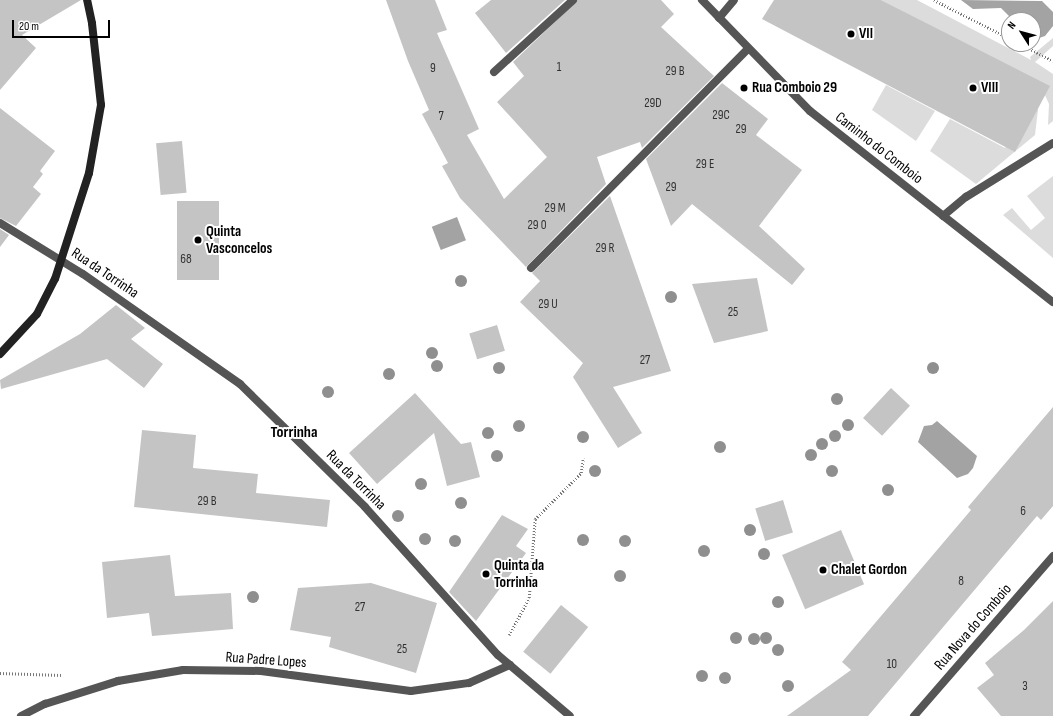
<!DOCTYPE html>
<html>
<head>
<meta charset="utf-8">
<style>
	body { margin:0 }
	#map { position:relative; width:1053px; height:716px; overflow:hidden; background:#fff; font-family:"Sofia Sans Condensed",sans-serif }
	div>[style] { position:absolute }
	[style*='--x'] { left:calc(var(--x)*1px); top:calc(var(--y)*1px); width:calc(var(--w)*1px); rotate:calc(var(--a)*1deg) }
	.green>* { inset:0; background:#dcdcdc }
	.water>* { inset:0; background:#a3a3a3; transform-origin:0 0 }
	.building>* { inset:0; background:#c4c4c4; transform-origin:0 0 }
	.path>* { height:2.5px; margin-top:-1.25px; transform-origin:0; background:repeating-linear-gradient(90deg,#777 0 1px,transparent 0 3px) }
	.lane>* { height:8px; margin:-4px; padding:0 4px; transform-origin:4px; border-radius:4px; background:#555 }
	.street>* { height:8px; margin:-4px; padding:0 4px; transform-origin:4px; border-radius:4px; background:#555 }
	.secondary>* { height:8px; margin:-4px; padding:0 4px; transform-origin:4px; border-radius:4px; background:#222 }
	.trees>* { width:12px; height:12px; margin:-6px; border-radius:50%; background:#8f8f8f }
	.dots>* { width:11px; height:11px; translate:-50% -50%; box-sizing:border-box; border:2px solid #fff; border-radius:50% }
	span { translate:-50% -50%; white-space:nowrap; text-align:center; line-height:1.15; -webkit-text-stroke:4px #fff; paint-order:stroke }
	.number-label { font-size:13px; color:#313131 }
	.number-label span { -webkit-text-stroke-width:0 }
	.poi-label { font-size:15px; color:#000; font-weight:700 }
	.left { translate:0 -50%; text-align:left }
	.street-label { font-size:15px; color:#000 }
	.neighbourhood-label { font-size:16px; color:#000; font-weight:700 }
	.north { position:absolute; left:1001px; top:12px; width:40px; height:40px; box-sizing:border-box; background:#fff; border:1px solid #999; border-radius:50%; rotate:306deg; font-size:11px; font-weight:700; line-height:16px; text-align:center; color:#000 }
	.north::after { content:''; display:block; margin:auto; width:14px; height:18px; background:#000; clip-path:polygon(50% 0,100% 100%,50% 72%,0 100%) }
	.scale { position:absolute; left:12px; top:20px; width:98px; height:18px; box-sizing:border-box; border:2px solid #000; border-top:0; padding-left:5px; font-size:12px; line-height:14px; white-space:nowrap; color:#000; -webkit-text-stroke:3px #fff; paint-order:stroke }
</style>
</head>
<body>
<div id="map">
	<div class="green">
		<div style="clip-path:polygon(881px 0,917px 0,1031px 60px,1030px 57px,1053px 38px,1053px 46px,1035px 62px,1053px 74px,1053px 121px,1048px 125px,1049px 104px,1039px 82px)"></div>
		<div style="clip-path:polygon(886px 85px,935px 111px,916px 141px,872px 110px)"></div>
		<div style="clip-path:polygon(1029px 101px,1035px 104px,1038px 110px,1035px 135px,976px 184px,930px 151px,950px 119px,1005px 148px)"></div>
		<div style="clip-path:polygon(1053px 176px,1053px 258px,1003px 215px,1012px 208px,1031px 230px,1045px 218px,1027px 196px)"></div>
	</div>
	<div class="water">
		<div style="clip-path:polygon(961px 0,1042px 1px,1053px 12px,1053px 26px,1045px 36px,1033px 40px,1033px 20px,1013px 20px,1001px 8px,973px 9px)"></div>
		<div style="left:457px;top:217px;width:25px;height:27px;rotate:69deg"></div>
		<div style="clip-path:polygon(937px 421px,977px 456px,973px 468px,968px 474px,957px 478px,918px 442px,924px 426px,932px 425px)"></div>
	</div>
	<div class="building">
		<div style="clip-path:polygon(0 0,81px 0,22px 35px,36px 48px,0 90px)"></div>
		<div style="clip-path:polygon(386px 0,435px 0,447px 30px,437px 33px,479px 129px,467px 135px,504px 199px,547px 157px,497px 102px,524px 76px,513px 62px,578px 0,661px 0,674px 14px,661px 27px,714px 76px,642px 148px,640px 142px,597px 157px,606px 184px,526px 267px,460px 198px,442px 166px,448px 163px,422px 114px,429px 110px,408px 61px)"></div>
		<div style="clip-path:polygon(491px 0,565px 0,506px 53px,475px 13px)"></div>
		<div style="clip-path:polygon(774px 0,881px 0,1050px 86px,1015px 152px,762px 19px)"></div>
		<div style="clip-path:polygon(722px 83px,768px 119px,756px 135px,802px 170px,759px 226px,805px 269px,792px 285px,692px 204px,671px 226px,646px 159px)"></div>
		<div style="clip-path:polygon(0 108px,55px 151px,40px 171px,43px 174px,33px 187px,41px 194px,16px 226px,0 218px)"></div>
		<div style="left:182px;top:141px;width:52px;height:26px;rotate:85deg"></div>
		<div style="clip-path:polygon(610px 196px,671px 371px,613px 387px,642px 433px,618px 448px,573px 377px,583px 363px,520px 302px,540px 281px,532px 273px)"></div>
		<div style="left:177px;top:201px;width:42px;height:79px"></div>
		<div style="clip-path:polygon(0 229px,9px 235px,0 247px)"></div>
		<div style="clip-path:polygon(757px 278px,768px 331px,714px 343px,692px 284px)"></div>
		<div style="clip-path:polygon(116px 305px,145px 328px,131px 339px,163px 364px,144px 388px,107px 359px,1px 389px,0 380px,80px 334px)"></div>
		<div style="left:497px;top:325px;width:27px;height:29px;rotate:73deg"></div>
		<div style="left:891px;top:388px;width:26px;height:41px;rotate:43deg"></div>
		<div style="clip-path:polygon(415px 393px,461px 444px,471px 442px,480px 477px,447px 486px,434px 433px,377px 484px,349px 453px)"></div>
		<div style="clip-path:polygon(1053px 407px,1053px 506px,1041px 520px,1037px 516px,868px 716px,787px 716px,851px 670px,842px 662px,971px 510px,968px 507px)"></div>
		<div style="clip-path:polygon(142px 430px,196px 435px,193px 468px,258px 474px,256px 493px,330px 500px,327px 527px,134px 507px)"></div>
		<div style="left:783px;top:500px;width:34px;height:29px;rotate:73deg"></div>
		<div style="clip-path:polygon(502px 515px,528px 529px,516px 546px,526px 553px,476px 621px,449px 592px)"></div>
		<div style="left:841px;top:530px;width:59px;height:64px;rotate:67deg"></div>
		<div style="clip-path:polygon(170px 555px,175px 596px,231px 593px,233px 629px,152px 636px,149px 613px,107px 618px,102px 562px)"></div>
		<div style="clip-path:polygon(371px 583px,437px 603px,416px 673px,329px 647px,331px 637px,290px 630px,298px 588px)"></div>
		<div style="clip-path:polygon(1053px 601px,1053px 716px,1001px 716px,977px 688px,994px 675px,985px 663px,1024px 630px)"></div>
		<div style="left:561px;top:605px;width:35px;height:60px;rotate:39deg"></div>
	</div>
	<div class="path">
		<div style="--x:934;--y:0;--w:84;--a:26.9"></div>
		<div style="--x:1021;--y:44;--w:36;--a:28"></div>
		<div style="--x:509;--y:635;--w:42;--a:-61.6"></div>
		<div style="--x:529;--y:598;--w:79;--a:-85.7"></div>
		<div style="--x:535;--y:519;--w:65;--a:-45"></div>
		<div style="--x:581;--y:473;--w:15;--a:-82"></div>
		<div style="--x:0;--y:673;--w:61;--a:1.9"></div>
	</div>
	<div class="lane">
		<div style="--x:719;--y:18;--w:23;--a:-50"></div>
	</div>
	<div class="street">
		<div style="--x:702;--y:0;--w:155;--a:45.8"></div>
		<div style="--x:810;--y:111;--w:309;--a:38.2"></div>
		<div style="--x:494;--y:72;--w:107;--a:-42.3"></div>
		<div style="--x:943;--y:216;--w:30;--a:-40"></div>
		<div style="--x:966;--y:197;--w:102;--a:-31.8"></div>
		<div style="--x:0;--y:223;--w:97;--a:31.6"></div>
		<div style="--x:83;--y:274;--w:192;--a:35"></div>
		<div style="--x:240;--y:384;--w:175;--a:44.5"></div>
		<div style="--x:365;--y:507;--w:199;--a:48.1"></div>
		<div style="--x:498;--y:655;--w:94;--a:40.3"></div>
		<div style="--x:531;--y:268;--w:308;--a:-45.3"></div>
		<div style="--x:21;--y:716;--w:27;--a:-27"></div>
		<div style="--x:45;--y:704;--w:77;--a:-17.5"></div>
		<div style="--x:118;--y:681;--w:66;--a:-9.6"></div>
		<div style="--x:183;--y:670;--w:78;--a:0.7"></div>
		<div style="--x:261;--y:671;--w:151;--a:7.6"></div>
		<div style="--x:411;--y:691;--w:59;--a:-7.9"></div>
		<div style="--x:469;--y:683;--w:45;--a:-23.7"></div>
		<div style="--x:914;--y:716;--w:212;--a:-49"></div>
	</div>
	<div class="secondary">
		<div style="--x:0;--y:354;--w:54;--a:-47.2"></div>
		<div style="--x:37;--y:314;--w:39;--a:-63"></div>
		<div style="--x:55;--y:279;--w:111;--a:-72.2"></div>
		<div style="--x:89;--y:173;--w:69;--a:-80"></div>
		<div style="--x:101;--y:105;--w:82;--a:-96.3"></div>
		<div style="--x:92;--y:23;--w:24;--a:-102"></div>
	</div>
	<div class="trees">
		<div style="left:461px;top:281px"></div>
		<div style="left:671px;top:297px"></div>
		<div style="left:432px;top:353px"></div>
		<div style="left:437px;top:366px"></div>
		<div style="left:499px;top:368px"></div>
		<div style="left:933px;top:368px"></div>
		<div style="left:389px;top:374px"></div>
		<div style="left:328px;top:392px"></div>
		<div style="left:837px;top:399px"></div>
		<div style="left:848px;top:425px"></div>
		<div style="left:519px;top:426px"></div>
		<div style="left:488px;top:433px"></div>
		<div style="left:835px;top:436px"></div>
		<div style="left:583px;top:437px"></div>
		<div style="left:822px;top:444px"></div>
		<div style="left:720px;top:447px"></div>
		<div style="left:811px;top:455px"></div>
		<div style="left:497px;top:456px"></div>
		<div style="left:595px;top:471px"></div>
		<div style="left:832px;top:471px"></div>
		<div style="left:421px;top:484px"></div>
		<div style="left:888px;top:490px"></div>
		<div style="left:461px;top:503px"></div>
		<div style="left:398px;top:516px"></div>
		<div style="left:750px;top:530px"></div>
		<div style="left:425px;top:539px"></div>
		<div style="left:583px;top:540px"></div>
		<div style="left:455px;top:541px"></div>
		<div style="left:625px;top:541px"></div>
		<div style="left:704px;top:551px"></div>
		<div style="left:764px;top:554px"></div>
		<div style="left:620px;top:576px"></div>
		<div style="left:253px;top:597px"></div>
		<div style="left:778px;top:602px"></div>
		<div style="left:736px;top:638px"></div>
		<div style="left:766px;top:638px"></div>
		<div style="left:754px;top:639px"></div>
		<div style="left:778px;top:650px"></div>
		<div style="left:702px;top:676px"></div>
		<div style="left:725px;top:678px"></div>
		<div style="left:788px;top:686px"></div>
	</div>
	<div class="dots">
		<div style="left:851px;top:34px;background:#000"></div>
		<div style="left:744px;top:88px;background:#000"></div>
		<div style="left:973px;top:88px;background:#000"></div>
		<div style="left:198px;top:240px;background:#000"></div>
		<div style="left:823px;top:570px;background:#000"></div>
		<div style="left:486px;top:574px;background:#000"></div>
	</div>
	<div class="number-label">
		<span style="left:559px;top:67px">1</span>
		<span style="left:433px;top:68px">9</span>
		<span style="left:675px;top:71px">29 B</span>
		<span style="left:653px;top:103px">29D</span>
		<span style="left:721px;top:115px">29C</span>
		<span style="left:441px;top:116px">7</span>
		<span style="left:741px;top:129px">29</span>
		<span style="left:705px;top:164px">29 E</span>
		<span style="left:671px;top:187px">29</span>
		<span style="left:555px;top:208px">29 M</span>
		<span style="left:537px;top:225px">29 0</span>
		<span style="left:605px;top:248px">29 R</span>
		<span style="left:186px;top:259px">68</span>
		<span style="left:548px;top:304px">29 U</span>
		<span style="left:733px;top:312px">25</span>
		<span style="left:645px;top:360px">27</span>
		<span style="left:207px;top:501px">29 B</span>
		<span style="left:1023px;top:511px">6</span>
		<span style="left:961px;top:581px">8</span>
		<span style="left:360px;top:607px">27</span>
		<span style="left:402px;top:649px">25</span>
		<span style="left:892px;top:664px">10</span>
		<span style="left:1025px;top:686px">3</span>
	</div>
	<div class="poi-label">
		<span class="left" style="left:859px;top:34px">VII</span>
		<span class="left" style="left:752px;top:88px">Rua Comboio 29</span>
		<span class="left" style="left:981px;top:88px">VIII</span>
		<span class="left" style="left:206px;top:240px">Quinta<br>Vasconcelos</span>
		<span class="left" style="left:494px;top:574px">Quinta da<br>Torrinha</span>
		<span class="left" style="left:831px;top:570px">Chalet Gordon</span>
	</div>
	<div class="street-label">
		<span style="left:879px;top:148px;rotate:38deg">Caminho do Comboio</span>
		<span style="left:105px;top:273px;rotate:34deg">Rua da Torrinha</span>
		<span style="left:356px;top:480px;rotate:45deg">Rua da Torrinha</span>
		<span style="left:973px;top:627px;rotate:-49deg">Rua Nova do Comboio</span>
		<span style="left:266px;top:660px;rotate:4deg">Rua Padre Lopes</span>
	</div>
	<div class="neighbourhood-label">
		<span style="left:294px;top:433px">Torrinha</span>
	</div>
	<div class="north">N</div>
	<div class="scale">20 m</div>
</div>
</body>
</html>
